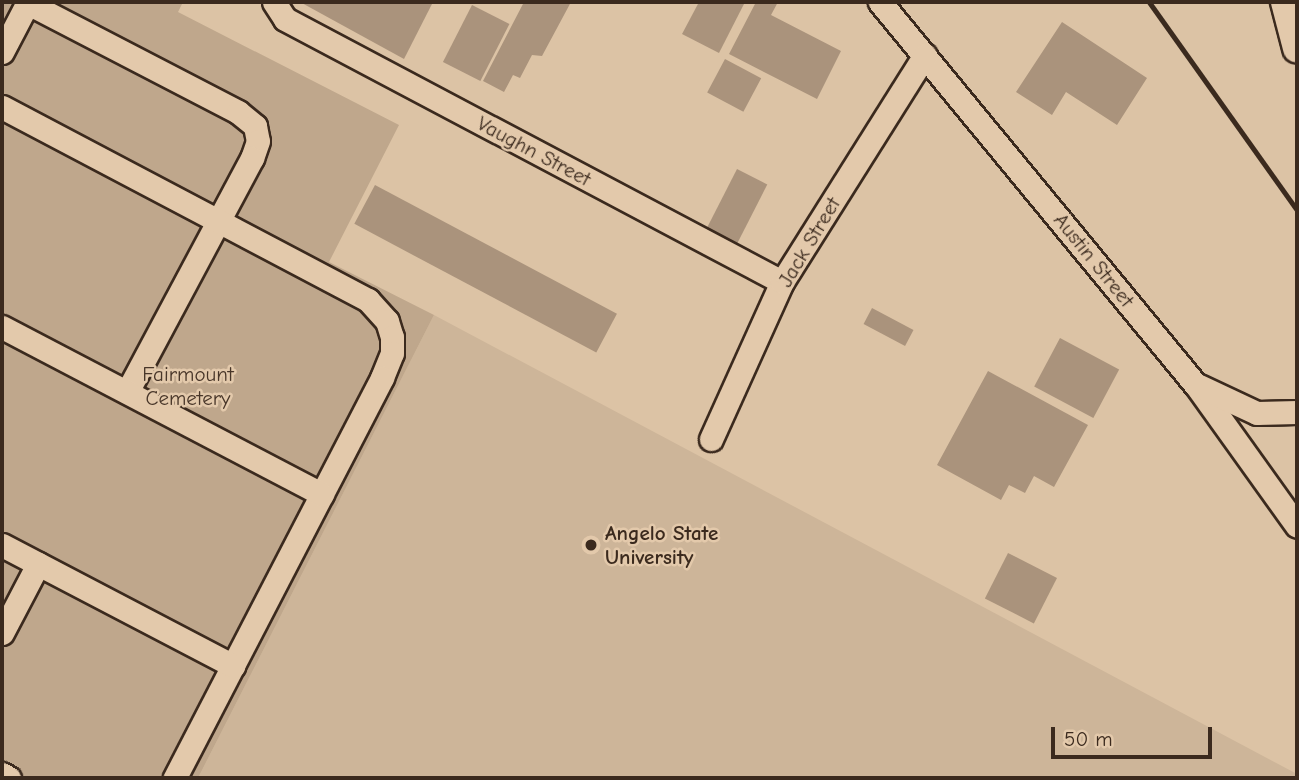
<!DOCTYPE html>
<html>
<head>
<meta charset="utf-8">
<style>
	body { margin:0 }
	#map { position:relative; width:1299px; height:780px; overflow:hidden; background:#dcc3a5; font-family:"Comic Neue",sans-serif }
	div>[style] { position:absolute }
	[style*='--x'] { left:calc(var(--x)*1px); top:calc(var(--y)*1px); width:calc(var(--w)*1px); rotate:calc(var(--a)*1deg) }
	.built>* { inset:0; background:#cdb599 }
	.green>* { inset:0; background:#bfa78c }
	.building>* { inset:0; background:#aa937c; transform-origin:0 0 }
	.roads { filter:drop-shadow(2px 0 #3b2a1e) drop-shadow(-2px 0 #3b2a1e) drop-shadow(0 2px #3b2a1e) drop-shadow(0 -2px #3b2a1e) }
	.minor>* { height:23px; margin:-11.5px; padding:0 11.5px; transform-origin:11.5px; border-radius:11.5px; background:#e3c9ab }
	.major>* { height:28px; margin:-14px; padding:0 14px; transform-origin:14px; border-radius:14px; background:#e3c9ab }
	.rail>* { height:5px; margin:-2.5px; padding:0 2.5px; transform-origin:2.5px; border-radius:2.5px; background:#3b2a1e }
	.dots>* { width:19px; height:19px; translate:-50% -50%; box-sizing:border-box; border:4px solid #e3c9ab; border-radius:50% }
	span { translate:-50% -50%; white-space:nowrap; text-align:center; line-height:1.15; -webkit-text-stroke:5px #e3c9ab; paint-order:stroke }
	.street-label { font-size:21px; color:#3b2a1e }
	.park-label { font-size:21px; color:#483629 }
	.poi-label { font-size:21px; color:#3b2a1e; font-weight:700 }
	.left { translate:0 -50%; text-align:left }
	.frame { position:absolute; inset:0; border:4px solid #3b2a1e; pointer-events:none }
	.scale { position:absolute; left:1051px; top:727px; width:161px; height:32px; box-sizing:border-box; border:4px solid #3b2a1e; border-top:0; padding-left:9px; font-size:21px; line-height:24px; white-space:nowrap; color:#3b2a1e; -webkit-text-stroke:5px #e3c9ab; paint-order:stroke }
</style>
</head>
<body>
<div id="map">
	<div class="built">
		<div style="clip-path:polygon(434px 315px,1297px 774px,1297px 778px,198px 778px)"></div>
	</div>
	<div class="green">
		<div style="clip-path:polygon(2px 2px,183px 2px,178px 12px,399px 125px,329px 262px,434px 315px,198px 778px,2px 778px)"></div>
	</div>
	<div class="building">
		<div style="clip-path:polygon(300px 2px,433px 2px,404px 59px)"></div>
		<div style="clip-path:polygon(524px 2px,571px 2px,542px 56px,532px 55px,520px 78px,513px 75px,504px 92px,483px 81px)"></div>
		<div style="clip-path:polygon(699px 2px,745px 2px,719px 53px,682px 34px)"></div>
		<div style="clip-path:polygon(756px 2px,778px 2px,771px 15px,841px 51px,817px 99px,729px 54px)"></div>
		<div style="left:472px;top:5px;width:42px;height:64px;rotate:27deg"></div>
		<div style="clip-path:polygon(1062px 22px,1147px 78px,1117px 125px,1066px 92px,1052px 115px,1016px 92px)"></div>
		<div style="left:725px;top:59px;width:41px;height:38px;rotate:28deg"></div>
		<div style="left:737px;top:169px;width:34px;height:68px;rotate:27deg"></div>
		<div style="left:375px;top:185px;width:274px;height:44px;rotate:28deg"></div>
		<div style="left:872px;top:308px;width:47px;height:18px;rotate:28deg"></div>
		<div style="left:1060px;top:338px;width:67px;height:55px;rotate:28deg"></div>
		<div style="clip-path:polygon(988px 371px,1088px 425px,1054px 487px,1034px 476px,1025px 493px,1009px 485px,1001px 500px,937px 465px)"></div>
		<div style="left:1008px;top:553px;width:55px;height:51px;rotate:27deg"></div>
	</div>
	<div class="roads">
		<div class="minor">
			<div style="--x:26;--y:2;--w:239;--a:27.4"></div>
			<div style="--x:238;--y:112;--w:22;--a:39"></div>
			<div style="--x:255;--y:126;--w:15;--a:79"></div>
			<div style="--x:258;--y:141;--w:18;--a:109"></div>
			<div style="--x:252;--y:158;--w:265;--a:118.1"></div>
			<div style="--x:274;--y:2;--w:20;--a:57"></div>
			<div style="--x:285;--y:19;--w:562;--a:27.89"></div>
			<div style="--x:880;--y:2;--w:497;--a:50.5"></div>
			<div style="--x:1196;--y:385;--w:173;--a:54.4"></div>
			<div style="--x:2;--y:52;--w:56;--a:-62.5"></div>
			<div style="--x:2;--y:107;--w:414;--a:27.8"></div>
			<div style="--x:368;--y:300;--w:28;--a:48"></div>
			<div style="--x:387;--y:321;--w:17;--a:73"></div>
			<div style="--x:392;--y:337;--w:16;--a:90"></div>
			<div style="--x:392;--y:353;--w:27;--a:112"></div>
			<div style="--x:382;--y:378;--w:450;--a:117.4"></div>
			<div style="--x:2;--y:327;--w:361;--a:27.6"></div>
			<div style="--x:1199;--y:386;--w:64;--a:25"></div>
			<div style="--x:1257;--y:413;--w:40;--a:-1.4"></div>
			<div style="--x:711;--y:439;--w:172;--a:-65.7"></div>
			<div style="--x:782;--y:282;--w:268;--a:-57.8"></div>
			<div style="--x:2;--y:545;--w:261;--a:27.6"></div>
			<div style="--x:2;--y:633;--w:78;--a:-62.4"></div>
			<div style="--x:2;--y:774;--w:8;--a:30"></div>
		</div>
		<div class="major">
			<div style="--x:1285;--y:2;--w:48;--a:75.4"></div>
		</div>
	</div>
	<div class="rail">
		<div style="--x:1149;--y:2;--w:255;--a:54.6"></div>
	</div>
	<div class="dots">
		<div style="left:591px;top:545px;background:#3b2a1e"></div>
	</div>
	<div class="street-label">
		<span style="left:534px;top:151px;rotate:28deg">Vaughn Street</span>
		<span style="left:809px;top:242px;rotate:-59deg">Jack Street</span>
		<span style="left:1094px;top:260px;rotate:51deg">Austin Street</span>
	</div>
	<div class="park-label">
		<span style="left:188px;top:386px">Fairmount<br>Cemetery</span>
	</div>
	<div class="poi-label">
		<span class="left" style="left:605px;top:545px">Angelo State<br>University</span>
	</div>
	<div class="frame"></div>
	<div class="scale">50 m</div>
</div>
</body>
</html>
